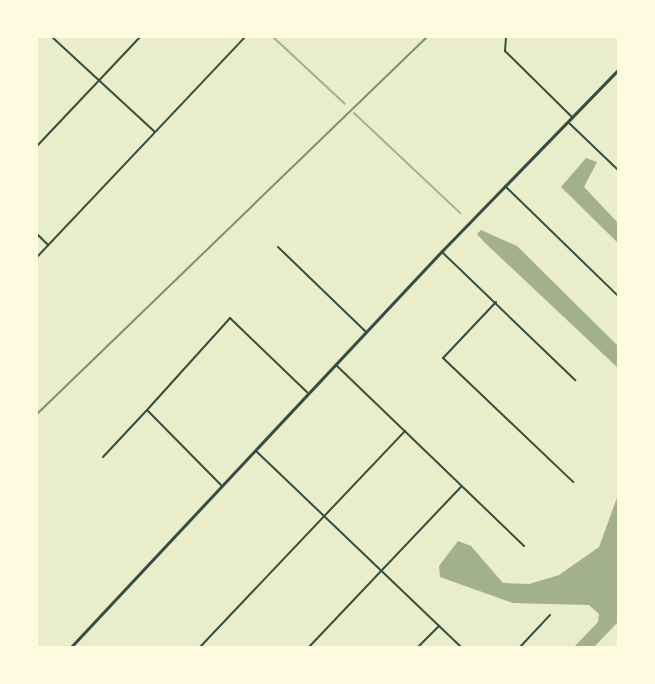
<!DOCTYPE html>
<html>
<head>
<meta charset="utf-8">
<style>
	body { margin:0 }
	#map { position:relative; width:655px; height:684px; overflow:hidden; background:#e9edc9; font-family:"DejaVu Sans",sans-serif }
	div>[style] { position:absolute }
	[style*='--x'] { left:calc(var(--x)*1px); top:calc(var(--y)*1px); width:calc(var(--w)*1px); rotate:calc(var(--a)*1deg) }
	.water>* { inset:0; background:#a3b18a }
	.stream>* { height:2px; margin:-1px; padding:0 1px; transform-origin:1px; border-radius:1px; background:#a3b18a }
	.minor>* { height:2px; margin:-1px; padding:0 1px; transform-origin:1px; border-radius:1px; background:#344e41 }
	.secondary>* { height:2.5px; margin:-1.25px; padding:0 1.25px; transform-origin:1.25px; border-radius:1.25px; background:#344e41 }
	.rail>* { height:2px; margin:-1px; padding:0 1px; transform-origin:1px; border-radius:1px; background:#7c8e77 }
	span { translate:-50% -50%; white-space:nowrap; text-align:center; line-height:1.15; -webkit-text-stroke:7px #fefae0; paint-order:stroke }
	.frame { position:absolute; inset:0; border:38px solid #fefae0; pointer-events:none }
</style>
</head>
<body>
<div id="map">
	<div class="water">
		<div style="clip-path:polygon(586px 158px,597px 162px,584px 187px,618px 223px,618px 243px,561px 187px)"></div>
		<div style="clip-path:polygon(481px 230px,517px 246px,618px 346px,618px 368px,484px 242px,477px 234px)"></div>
		<div style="clip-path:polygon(618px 495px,618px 622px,594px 647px,574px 647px,598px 622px,599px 614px,589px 605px,513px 603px,440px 577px,439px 566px,458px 541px,471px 546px,503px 583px,529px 584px,559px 575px,599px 547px)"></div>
	</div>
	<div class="stream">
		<div style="--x:273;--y:37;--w:98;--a:42.9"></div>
		<div style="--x:354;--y:113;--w:146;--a:43.3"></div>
	</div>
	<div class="minor">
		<div style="--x:52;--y:37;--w:139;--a:42.7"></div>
		<div style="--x:506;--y:37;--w:14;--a:94"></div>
		<div style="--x:505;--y:51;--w:94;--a:44.6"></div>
		<div style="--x:568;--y:122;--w:69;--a:43.8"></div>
		<div style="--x:37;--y:146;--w:150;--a:-46.6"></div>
		<div style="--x:505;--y:186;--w:158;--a:44.2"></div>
		<div style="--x:37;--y:234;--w:16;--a:45"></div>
		<div style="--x:278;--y:247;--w:121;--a:44"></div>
		<div style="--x:442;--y:252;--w:185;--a:43.9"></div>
		<div style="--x:37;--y:257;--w:303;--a:-46.6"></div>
		<div style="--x:496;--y:302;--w:77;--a:133.4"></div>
		<div style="--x:443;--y:358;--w:180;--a:43.6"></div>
		<div style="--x:336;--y:365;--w:261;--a:43.9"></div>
		<div style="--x:256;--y:451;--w:284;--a:43.7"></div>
		<div style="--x:103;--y:457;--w:63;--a:-46.9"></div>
		<div style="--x:221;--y:485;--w:105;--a:-134.6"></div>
		<div style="--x:147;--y:410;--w:124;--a:-47.9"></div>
		<div style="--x:230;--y:318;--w:107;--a:43.9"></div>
		<div style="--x:200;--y:647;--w:298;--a:-46.5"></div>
		<div style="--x:309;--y:647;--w:221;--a:-46.5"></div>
		<div style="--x:418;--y:647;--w:30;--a:-45"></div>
		<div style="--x:520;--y:647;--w:44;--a:-46.8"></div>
	</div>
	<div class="secondary">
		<div style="--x:71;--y:647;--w:543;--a:-46.87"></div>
		<div style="--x:442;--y:251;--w:252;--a:-45.8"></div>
	</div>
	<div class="rail">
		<div style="--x:37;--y:414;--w:542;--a:-44.03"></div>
	</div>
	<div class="frame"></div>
</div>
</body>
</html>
